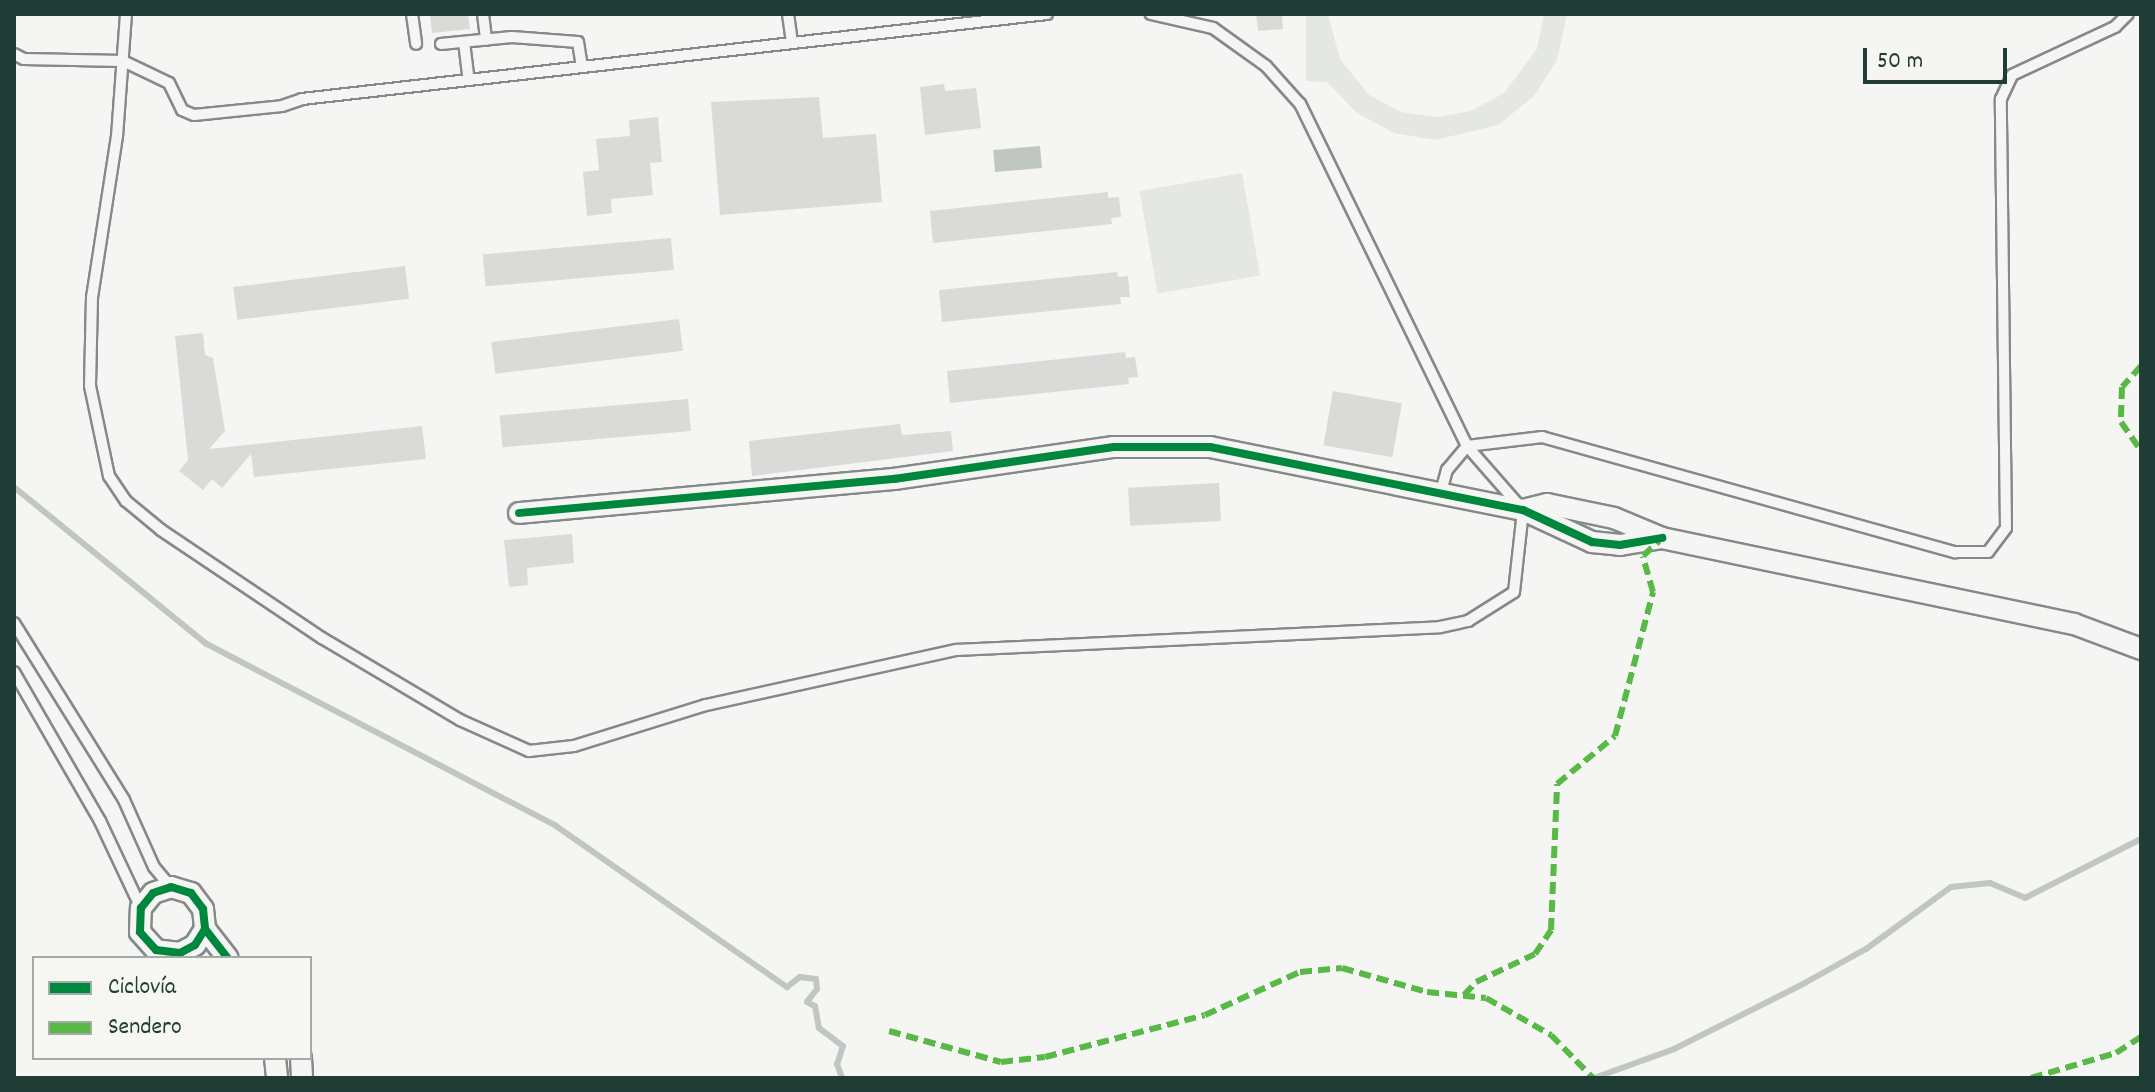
<!DOCTYPE html>
<html>
<head>
<meta charset="utf-8">
<style>
	body { margin:0 }
	#map { position:relative; width:2155px; height:1092px; overflow:hidden; background:#f5f5f3; font-family:Dekko,sans-serif }
	div>[style] { position:absolute }
	[style*='--x'] { left:calc(var(--x)*1px); top:calc(var(--y)*1px); width:calc(var(--w)*1px); rotate:calc(var(--a)*1deg) }
	.green>* { inset:0; background:#e4e7e3; transform-origin:0 0 }
	.water>* { inset:0; background:#c0c7c3; transform-origin:0 0 }
	.stream>* { height:6px; margin:-3px; padding:0 3px; transform-origin:3px; border-radius:3px; background:#c0c7c3 }
	.building>* { inset:0; background:#dadbd9; transform-origin:0 0 }
	.roads { filter:drop-shadow(2px 0 #858a88) drop-shadow(-2px 0 #858a88) drop-shadow(0 2px #858a88) drop-shadow(0 -2px #858a88) }
	.lane>* { height:10px; margin:-5px; padding:0 5px; transform-origin:5px; border-radius:5px; background:#f5f5f3 }
	.street>* { height:20px; margin:-10px; padding:0 10px; transform-origin:10px; border-radius:10px; background:#f5f5f3 }
	.quiet>* { height:6px; margin-top:-3px; transform-origin:0; background:repeating-linear-gradient(90deg,#58b947 0 12px,transparent 0 18px) }
	.cycleway>* { height:8px; margin:-4px; padding:0 4px; transform-origin:4px; border-radius:4px; background:#00873e }
	span { translate:-50% -50%; white-space:nowrap; text-align:center; line-height:1.15; -webkit-text-stroke:6px #f6f6f2; paint-order:stroke }
	.frame { position:absolute; inset:0; border:16px solid #1f3d34; pointer-events:none }
	.legend { position:absolute; left:32px; top:956px; width:280px; height:104px; box-sizing:border-box; background:#f6f6f2; border:2px solid #a0aca6; margin:0; padding:10px 14px; list-style:none; font-size:24px; color:#1f3d34 }
	.legend li { display:flex; align-items:center; gap:16px; height:40px }
	.legend b { width:40px; border:2px solid #a0aca6 }
	.scale { position:absolute; left:1863px; top:48px; width:144px; height:36px; box-sizing:border-box; border:4px solid #1f3d34; border-top:0; padding-left:10px; font-size:24px; line-height:28px; white-space:nowrap; color:#1f3d34; -webkit-text-stroke:6px #f6f6f2; paint-order:stroke }
</style>
</head>
<body>
<div id="map">
	<div class="green">
		<div style="clip-path:polygon(1306px 14px,1328px 14px,1340px 59px,1369px 95px,1401px 112px,1437px 117px,1471px 111px,1504px 93px,1537px 49px,1544px 14px,1567px 14px,1557px 60px,1534px 96px,1498px 125px,1435px 140px,1394px 133px,1357px 113px,1327px 82px,1306px 81px)"></div>
		<div style="left:1242px;top:173px;width:104px;height:104px;rotate:80deg"></div>
	</div>
	<div class="water">
		<div style="left:1040px;top:146px;width:22px;height:47px;rotate:85deg"></div>
	</div>
	<div class="stream">
		<div style="--x:14;--y:487;--w:247;--a:39.2"></div>
		<div style="--x:205;--y:643;--w:396;--a:27.5"></div>
		<div style="--x:556;--y:826;--w:282;--a:34.9"></div>
		<div style="--x:787;--y:987;--w:16;--a:-38"></div>
		<div style="--x:800;--y:977;--w:16;--a:7"></div>
		<div style="--x:816;--y:979;--w:10;--a:84"></div>
		<div style="--x:817;--y:989;--w:16;--a:128"></div>
		<div style="--x:807;--y:1002;--w:9;--a:27"></div>
		<div style="--x:815;--y:1006;--w:22;--a:80"></div>
		<div style="--x:819;--y:1028;--w:30;--a:37"></div>
		<div style="--x:843;--y:1046;--w:19;--a:108"></div>
		<div style="--x:837;--y:1064;--w:15;--a:70"></div>
		<div style="--x:1594;--y:1078;--w:85;--a:-19.9"></div>
		<div style="--x:1674;--y:1049;--w:144;--a:-26.7"></div>
		<div style="--x:1803;--y:984;--w:72;--a:-29.1"></div>
		<div style="--x:1866;--y:949;--w:105;--a:-36.1"></div>
		<div style="--x:1951;--y:887;--w:39;--a:-6"></div>
		<div style="--x:1990;--y:883;--w:38;--a:23"></div>
		<div style="--x:2025;--y:898;--w:130;--a:-27"></div>
	</div>
	<div class="building">
		<div style="clip-path:polygon(430px 14px,468px 14px,470px 29px,432px 33px)"></div>
		<div style="clip-path:polygon(1256px 14px,1282px 14px,1283px 29px,1258px 31px)"></div>
		<div style="clip-path:polygon(944px 84px,945px 91px,976px 88px,981px 128px,925px 135px,920px 87px)"></div>
		<div style="clip-path:polygon(819px 97px,823px 138px,876px 134px,882px 202px,720px 215px,711px 102px)"></div>
		<div style="clip-path:polygon(658px 117px,662px 162px,650px 163px,653px 195px,611px 199px,612px 213px,587px 216px,583px 172px,599px 170px,596px 139px,630px 136px,629px 120px)"></div>
		<div style="clip-path:polygon(1108px 192px,1108px 198px,1119px 197px,1121px 217px,1111px 218px,1112px 224px,933px 243px,930px 211px)"></div>
		<div style="left:671px;top:238px;width:32px;height:189px;rotate:85deg"></div>
		<div style="left:405px;top:266px;width:33px;height:173px;rotate:83deg"></div>
		<div style="clip-path:polygon(1117px 272px,1118px 277px,1128px 276px,1130px 297px,1120px 297px,1121px 304px,942px 322px,939px 290px)"></div>
		<div style="left:679px;top:319px;width:32px;height:189px;rotate:83deg"></div>
		<div style="clip-path:polygon(203px 333px,205px 355px,213px 358px,225px 431px,209px 449px,422px 426px,426px 459px,254px 477px,251px 454px,222px 488px,212px 479px,203px 490px,179px 471px,188px 460px,175px 336px)"></div>
		<div style="clip-path:polygon(1125px 352px,1126px 358px,1135px 357px,1138px 377px,1128px 378px,1129px 384px,950px 403px,947px 371px)"></div>
		<div style="left:1333px;top:391px;width:70px;height:55px;rotate:10deg"></div>
		<div style="left:688px;top:399px;width:32px;height:189px;rotate:85deg"></div>
		<div style="clip-path:polygon(900px 424px,902px 435px,951px 431px,953px 451px,752px 476px,749px 441px)"></div>
		<div style="left:1219px;top:483px;width:38px;height:91px;rotate:87deg"></div>
		<div style="clip-path:polygon(572px 534px,574px 563px,527px 568px,528px 585px,509px 587px,504px 540px)"></div>
	</div>
	<div class="roads">
		<div class="lane">
			<div style="--x:126;--y:14;--w:122;--a:94.2"></div>
			<div style="--x:117;--y:136;--w:163;--a:98.8"></div>
			<div style="--x:92;--y:297;--w:89;--a:91.3"></div>
			<div style="--x:90;--y:386;--w:92;--a:78.1"></div>
			<div style="--x:109;--y:476;--w:30;--a:56"></div>
			<div style="--x:126;--y:501;--w:45;--a:39.6"></div>
			<div style="--x:161;--y:530;--w:194;--a:33.9"></div>
			<div style="--x:322;--y:638;--w:161;--a:30.7"></div>
			<div style="--x:460;--y:720;--w:76;--a:24.2"></div>
			<div style="--x:529;--y:751;--w:45;--a:-6.3"></div>
			<div style="--x:574;--y:746;--w:138;--a:-17.3"></div>
			<div style="--x:706;--y:705;--w:256;--a:-12.4"></div>
			<div style="--x:956;--y:650;--w:485;--a:-2.7"></div>
			<div style="--x:1440;--y:627;--w:29;--a:-12"></div>
			<div style="--x:1468;--y:621;--w:54;--a:-32.2"></div>
			<div style="--x:1514;--y:592;--w:82;--a:-83.7"></div>
			<div style="--x:1523;--y:510;--w:85;--a:-131.2"></div>
			<div style="--x:1467;--y:446;--w:381;--a:-116"></div>
			<div style="--x:1300;--y:104;--w:51;--a:-131.8"></div>
			<div style="--x:1266;--y:66;--w:65;--a:-144.4"></div>
			<div style="--x:1213;--y:28;--w:64;--a:-167.3"></div>
			<div style="--x:412;--y:14;--w:30;--a:82"></div>
			<div style="--x:483;--y:14;--w:26;--a:83"></div>
			<div style="--x:788;--y:14;--w:29;--a:82"></div>
			<div style="--x:464;--y:42;--w:38;--a:83"></div>
			<div style="--x:441;--y:44;--w:71;--a:-5.6"></div>
			<div style="--x:512;--y:37;--w:66;--a:4.3"></div>
			<div style="--x:578;--y:42;--w:25;--a:81"></div>
			<div style="--x:14;--y:54;--w:11;--a:27"></div>
			<div style="--x:24;--y:59;--w:99;--a:1.2"></div>
			<div style="--x:123;--y:61;--w:51;--a:25.6"></div>
			<div style="--x:169;--y:83;--w:30;--a:64"></div>
			<div style="--x:182;--y:110;--w:13;--a:23"></div>
			<div style="--x:194;--y:115;--w:88;--a:-5.8"></div>
			<div style="--x:282;--y:106;--w:21;--a:-19"></div>
			<div style="--x:302;--y:99;--w:750;--a:-6.51"></div>
			<div style="--x:1441;--y:492;--w:23;--a:-75"></div>
			<div style="--x:1447;--y:470;--w:31;--a:-50"></div>
			<div style="--x:1467;--y:446;--w:76;--a:-6.8"></div>
			<div style="--x:1542;--y:437;--w:429;--a:15.6"></div>
			<div style="--x:1955;--y:552;--w:33;--a:0"></div>
			<div style="--x:1988;--y:552;--w:30;--a:-53"></div>
			<div style="--x:2006;--y:528;--w:429;--a:-90.7"></div>
			<div style="--x:2001;--y:99;--w:26;--a:-65"></div>
			<div style="--x:2012;--y:75;--w:114;--a:-25"></div>
			<div style="--x:2115;--y:27;--w:18;--a:-45"></div>
			<div style="--x:14;--y:623;--w:208;--a:58.1"></div>
			<div style="--x:124;--y:800;--w:73;--a:65.9"></div>
			<div style="--x:154;--y:867;--w:26;--a:50"></div>
			<div style="--x:14;--y:672;--w:172;--a:60"></div>
			<div style="--x:100;--y:821;--w:96;--a:64.8"></div>
		</div>
		<div class="street">
			<div style="--x:1523;--y:510;--w:25;--a:-14"></div>
			<div style="--x:1547;--y:504;--w:68;--a:11.8"></div>
			<div style="--x:1614;--y:518;--w:52;--a:22.6"></div>
			<div style="--x:1662;--y:538;--w:421;--a:11.8"></div>
			<div style="--x:2074;--y:624;--w:72;--a:20.5"></div>
			<div style="--x:519;--y:513;--w:377;--a:-5.2"></div>
			<div style="--x:894;--y:479;--w:222;--a:-8.3"></div>
			<div style="--x:1114;--y:447;--w:96;--a:0"></div>
			<div style="--x:1210;--y:447;--w:319;--a:11.4"></div>
			<div style="--x:1523;--y:510;--w:76;--a:24.9"></div>
			<div style="--x:1592;--y:542;--w:28;--a:6"></div>
			<div style="--x:1620;--y:545;--w:43;--a:-9.5"></div>
			<div style="--x:205;--y:929;--w:19;--a:122"></div>
			<div style="--x:195;--y:945;--w:17;--a:152"></div>
			<div style="--x:180;--y:953;--w:24;--a:-173"></div>
			<div style="--x:156;--y:950;--w:24;--a:-132"></div>
			<div style="--x:140;--y:932;--w:24;--a:-88"></div>
			<div style="--x:141;--y:908;--w:19;--a:-51"></div>
			<div style="--x:153;--y:893;--w:19;--a:-18"></div>
			<div style="--x:171;--y:887;--w:21;--a:17"></div>
			<div style="--x:191;--y:893;--w:20;--a:53"></div>
			<div style="--x:203;--y:909;--w:20;--a:84"></div>
			<div style="--x:205;--y:929;--w:37;--a:52"></div>
			<div style="--x:275;--y:1058;--w:20;--a:84"></div>
			<div style="--x:301;--y:1058;--w:20;--a:87"></div>
		</div>
	</div>
	<div class="quiet">
		<div style="--x:2141;--y:366;--w:28;--a:132"></div>
		<div style="--x:2122;--y:387;--w:35;--a:92"></div>
		<div style="--x:2121;--y:422;--w:35;--a:55"></div>
		<div style="--x:1464;--y:995;--w:18;--a:-47"></div>
		<div style="--x:1476;--y:982;--w:65;--a:-25.4"></div>
		<div style="--x:1535;--y:954;--w:29;--a:-56"></div>
		<div style="--x:1551;--y:930;--w:146;--a:-87.6"></div>
		<div style="--x:1557;--y:784;--w:75;--a:-39.6"></div>
		<div style="--x:1615;--y:736;--w:149;--a:-75.2"></div>
		<div style="--x:1653;--y:592;--w:37;--a:-106"></div>
		<div style="--x:1643;--y:556;--w:22;--a:-43"></div>
		<div style="--x:889;--y:1031;--w:116;--a:15.5"></div>
		<div style="--x:1001;--y:1062;--w:44;--a:-6.5"></div>
		<div style="--x:1045;--y:1057;--w:165;--a:-14.7"></div>
		<div style="--x:1205;--y:1015;--w:104;--a:-24.4"></div>
		<div style="--x:1300;--y:972;--w:42;--a:-5.4"></div>
		<div style="--x:1342;--y:968;--w:88;--a:15.8"></div>
		<div style="--x:1427;--y:992;--w:59;--a:5.8"></div>
		<div style="--x:1486;--y:998;--w:75;--a:29.6"></div>
		<div style="--x:1551;--y:1035;--w:60;--a:45.7"></div>
		<div style="--x:2031;--y:1078;--w:89;--a:-16.4"></div>
		<div style="--x:2116;--y:1053;--w:30;--a:-33"></div>
	</div>
	<div class="cycleway">
		<div style="--x:519;--y:513;--w:377;--a:-5.2"></div>
		<div style="--x:894;--y:479;--w:222;--a:-8.3"></div>
		<div style="--x:1114;--y:447;--w:96;--a:0"></div>
		<div style="--x:1210;--y:447;--w:319;--a:11.4"></div>
		<div style="--x:1523;--y:510;--w:76;--a:24.9"></div>
		<div style="--x:1592;--y:542;--w:28;--a:6"></div>
		<div style="--x:1620;--y:545;--w:43;--a:-9.5"></div>
		<div style="--x:205;--y:929;--w:19;--a:122"></div>
		<div style="--x:195;--y:945;--w:17;--a:152"></div>
		<div style="--x:180;--y:953;--w:24;--a:-173"></div>
		<div style="--x:156;--y:950;--w:24;--a:-132"></div>
		<div style="--x:140;--y:932;--w:24;--a:-88"></div>
		<div style="--x:141;--y:908;--w:19;--a:-51"></div>
		<div style="--x:153;--y:893;--w:19;--a:-18"></div>
		<div style="--x:171;--y:887;--w:21;--a:17"></div>
		<div style="--x:191;--y:893;--w:20;--a:53"></div>
		<div style="--x:203;--y:909;--w:20;--a:84"></div>
		<div style="--x:205;--y:929;--w:37;--a:52"></div>
	</div>
	<div class="frame"></div>
	<ul class="legend">
	<li><b style="height:10px;background:#00873e"></b>Ciclovía</li>
	<li><b style="height:10px;background:#58b947"></b>Sendero</li>
	</ul>
	<div class="scale">50 m</div>
</div>
</body>
</html>
